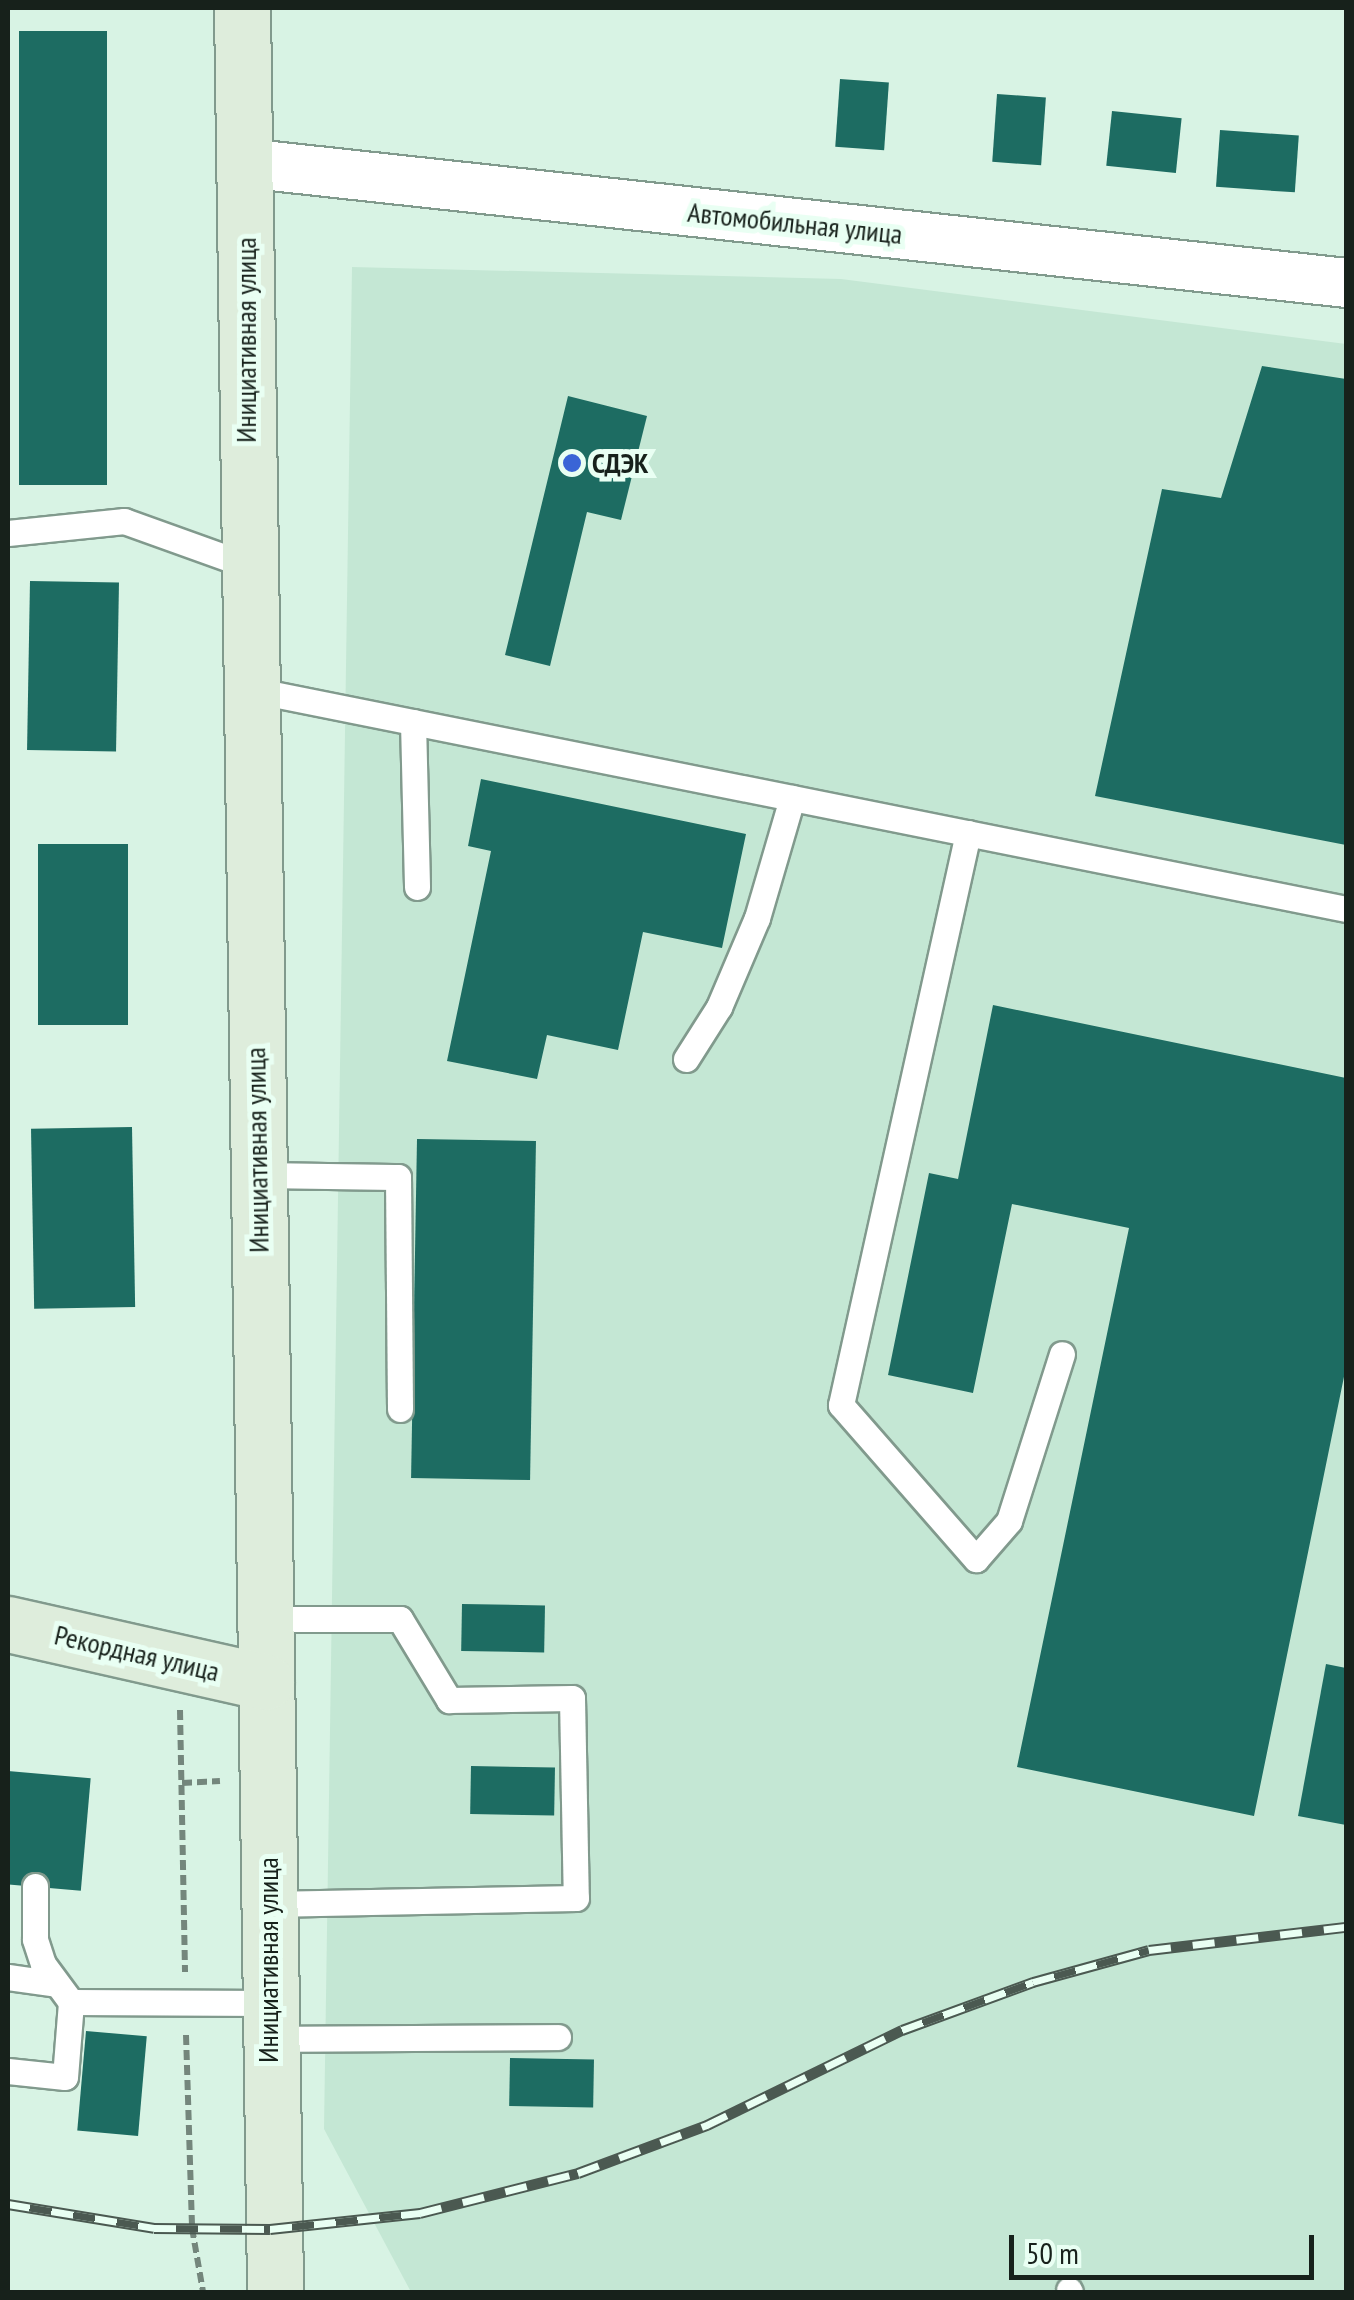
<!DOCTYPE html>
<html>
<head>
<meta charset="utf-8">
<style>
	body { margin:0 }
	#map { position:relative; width:1354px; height:2300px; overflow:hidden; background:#d8f3e4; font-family:"PT Sans Narrow",sans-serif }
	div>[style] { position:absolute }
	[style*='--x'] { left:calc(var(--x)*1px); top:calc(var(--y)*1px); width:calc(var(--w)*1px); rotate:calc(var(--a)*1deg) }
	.built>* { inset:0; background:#c4e7d4 }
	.building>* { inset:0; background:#1d6c62; transform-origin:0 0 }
	.path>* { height:6px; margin-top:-3px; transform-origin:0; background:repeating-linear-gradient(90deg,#74867c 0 10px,transparent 0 15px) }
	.roads { filter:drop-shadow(2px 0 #819a8d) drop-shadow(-2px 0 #819a8d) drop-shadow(0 2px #819a8d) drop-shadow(0 -2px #819a8d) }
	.lane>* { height:25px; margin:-12.5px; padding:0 12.5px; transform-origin:12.5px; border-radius:12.5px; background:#fff }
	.street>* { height:48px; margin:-24px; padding:0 24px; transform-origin:24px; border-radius:24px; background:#fff }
	.secondary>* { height:55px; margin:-27.5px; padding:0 27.5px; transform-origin:27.5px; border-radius:27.5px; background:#deeddc }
	.rail>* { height:11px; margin-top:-5.5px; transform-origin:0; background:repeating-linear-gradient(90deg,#e9fff3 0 22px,#4b5951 0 44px); box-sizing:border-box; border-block:2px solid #4b5951 }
	.dots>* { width:28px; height:28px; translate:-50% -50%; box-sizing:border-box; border:5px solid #e9fff3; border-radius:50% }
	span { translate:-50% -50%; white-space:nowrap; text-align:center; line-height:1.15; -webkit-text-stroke:10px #e9fff3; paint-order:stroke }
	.street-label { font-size:28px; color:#17211b }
	.poi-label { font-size:28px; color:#17211b; font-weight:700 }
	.left { translate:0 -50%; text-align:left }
	.frame { position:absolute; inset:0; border:10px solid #17211b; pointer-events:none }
	.scale { position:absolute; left:1009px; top:2235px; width:305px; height:45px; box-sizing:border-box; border:5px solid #17211b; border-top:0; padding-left:12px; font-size:30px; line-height:35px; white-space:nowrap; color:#17211b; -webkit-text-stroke:8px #e9fff3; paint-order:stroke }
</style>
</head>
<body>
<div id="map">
	<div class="built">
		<div style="clip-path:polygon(352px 267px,841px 279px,1346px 344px,1346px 2292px,411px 2292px,324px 2129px)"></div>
	</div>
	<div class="building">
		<div style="left:107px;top:31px;width:454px;height:88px;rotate:90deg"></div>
		<div style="left:840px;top:79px;width:49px;height:68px;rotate:4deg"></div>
		<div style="left:997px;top:94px;width:49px;height:68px;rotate:4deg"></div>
		<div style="left:1112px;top:111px;width:70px;height:55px;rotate:6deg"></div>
		<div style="left:1220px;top:130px;width:79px;height:57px;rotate:4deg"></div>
		<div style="clip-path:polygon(1262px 366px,1346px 379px,1346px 845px,1095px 796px,1162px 489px,1221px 498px)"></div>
		<div style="clip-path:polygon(568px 396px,647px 416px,621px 520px,587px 512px,550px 666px,505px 655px)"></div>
		<div style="left:30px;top:581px;width:89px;height:169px;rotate:1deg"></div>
		<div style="clip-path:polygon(481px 779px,746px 834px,722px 948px,643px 932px,618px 1050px,547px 1035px,537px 1079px,447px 1061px,491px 851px,468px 846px)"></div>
		<div style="left:38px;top:844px;width:90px;height:181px"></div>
		<div style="clip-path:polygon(993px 1005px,1346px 1078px,1346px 1367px,1254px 1816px,1017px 1767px,1129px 1228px,1012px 1204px,973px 1393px,888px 1375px,929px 1173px,958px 1179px)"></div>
		<div style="left:132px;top:1127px;width:180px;height:101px;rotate:89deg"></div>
		<div style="left:417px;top:1139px;width:119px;height:339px;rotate:1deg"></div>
		<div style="left:462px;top:1604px;width:83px;height:47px;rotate:1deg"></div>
		<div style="clip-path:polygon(1326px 1664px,1346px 1668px,1346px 1825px,1298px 1816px)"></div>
		<div style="left:471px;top:1766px;width:84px;height:48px;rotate:1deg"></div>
		<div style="left:8px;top:1771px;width:83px;height:113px;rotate:5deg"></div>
		<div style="left:86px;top:2031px;width:61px;height:100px;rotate:5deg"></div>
		<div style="left:510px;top:2058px;width:84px;height:48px;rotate:1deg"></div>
	</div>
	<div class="path">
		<div style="--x:180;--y:1710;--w:262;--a:88.9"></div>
		<div style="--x:182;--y:1783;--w:38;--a:-3"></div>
		<div style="--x:186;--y:2035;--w:193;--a:88.2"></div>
		<div style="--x:192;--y:2228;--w:65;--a:80.2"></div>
	</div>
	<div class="roads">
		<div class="lane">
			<div style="--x:8;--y:533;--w:117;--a:-5.9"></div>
			<div style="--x:124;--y:521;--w:131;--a:19.7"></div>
			<div style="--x:248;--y:689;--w:1120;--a:11.33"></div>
			<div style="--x:413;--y:722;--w:165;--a:88.6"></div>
			<div style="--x:968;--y:833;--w:586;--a:102.52"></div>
			<div style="--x:841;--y:1405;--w:205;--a:48.8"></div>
			<div style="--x:976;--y:1559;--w:50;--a:-49"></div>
			<div style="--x:1009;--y:1521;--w:175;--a:-72.4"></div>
			<div style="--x:686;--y:1059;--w:62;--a:-57.6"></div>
			<div style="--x:719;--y:1007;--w:97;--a:-66.9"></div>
			<div style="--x:757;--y:918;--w:125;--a:-73.7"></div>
			<div style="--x:257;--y:1175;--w:141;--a:0.8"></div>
			<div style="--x:398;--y:1177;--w:232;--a:89.5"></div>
			<div style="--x:265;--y:1619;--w:135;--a:0"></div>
			<div style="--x:400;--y:1619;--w:95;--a:58.8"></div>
			<div style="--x:449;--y:1700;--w:123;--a:-0.9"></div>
			<div style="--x:572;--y:1698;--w:200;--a:88.9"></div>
			<div style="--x:576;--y:1898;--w:308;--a:178.9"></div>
			<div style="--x:8;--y:1977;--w:49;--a:8.1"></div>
			<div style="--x:71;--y:2002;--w:197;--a:0.3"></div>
			<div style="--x:269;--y:2039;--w:289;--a:-0.4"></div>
			<div style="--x:8;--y:2071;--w:57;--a:6"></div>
			<div style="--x:65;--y:2077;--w:75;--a:-85.4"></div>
			<div style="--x:71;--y:2002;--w:47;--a:-126.4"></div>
			<div style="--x:43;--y:1964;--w:26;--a:-108"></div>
			<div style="--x:35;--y:1939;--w:53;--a:-90"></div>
			<div style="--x:1069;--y:2290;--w:2;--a:63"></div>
		</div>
		<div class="street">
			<div style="--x:244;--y:163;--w:1109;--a:6.21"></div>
		</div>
		<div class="secondary">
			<div style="--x:242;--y:8;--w:2284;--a:89.17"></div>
			<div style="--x:8;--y:1624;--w:264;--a:12.7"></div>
		</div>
	</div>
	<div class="rail">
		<div style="--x:8;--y:2204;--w:148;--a:9.3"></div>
		<div style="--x:154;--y:2228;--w:116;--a:0.5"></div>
		<div style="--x:270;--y:2229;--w:151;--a:-6.1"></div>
		<div style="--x:420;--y:2213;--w:163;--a:-14.2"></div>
		<div style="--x:578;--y:2173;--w:138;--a:-20.4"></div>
		<div style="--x:707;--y:2125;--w:217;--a:-26"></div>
		<div style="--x:902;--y:2030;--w:140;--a:-20.1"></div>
		<div style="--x:1033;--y:1982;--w:120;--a:-15.4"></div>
		<div style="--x:1149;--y:1950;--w:198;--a:-6.7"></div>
	</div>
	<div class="dots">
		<div style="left:572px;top:463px;background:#3a65d6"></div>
	</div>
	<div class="street-label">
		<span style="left:795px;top:223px;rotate:6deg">Автомобильная улица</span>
		<span style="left:246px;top:340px;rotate:-90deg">Инициативная улица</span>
		<span style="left:257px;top:1150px;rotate:-91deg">Инициативная улица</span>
		<span style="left:137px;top:1653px;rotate:13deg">Рекордная улица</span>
		<span style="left:268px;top:1960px;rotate:-90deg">Инициативная улица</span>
	</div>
	<div class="poi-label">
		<span class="left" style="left:592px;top:463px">СДЭК</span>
	</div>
	<div class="frame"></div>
	<div class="scale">50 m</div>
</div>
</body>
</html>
